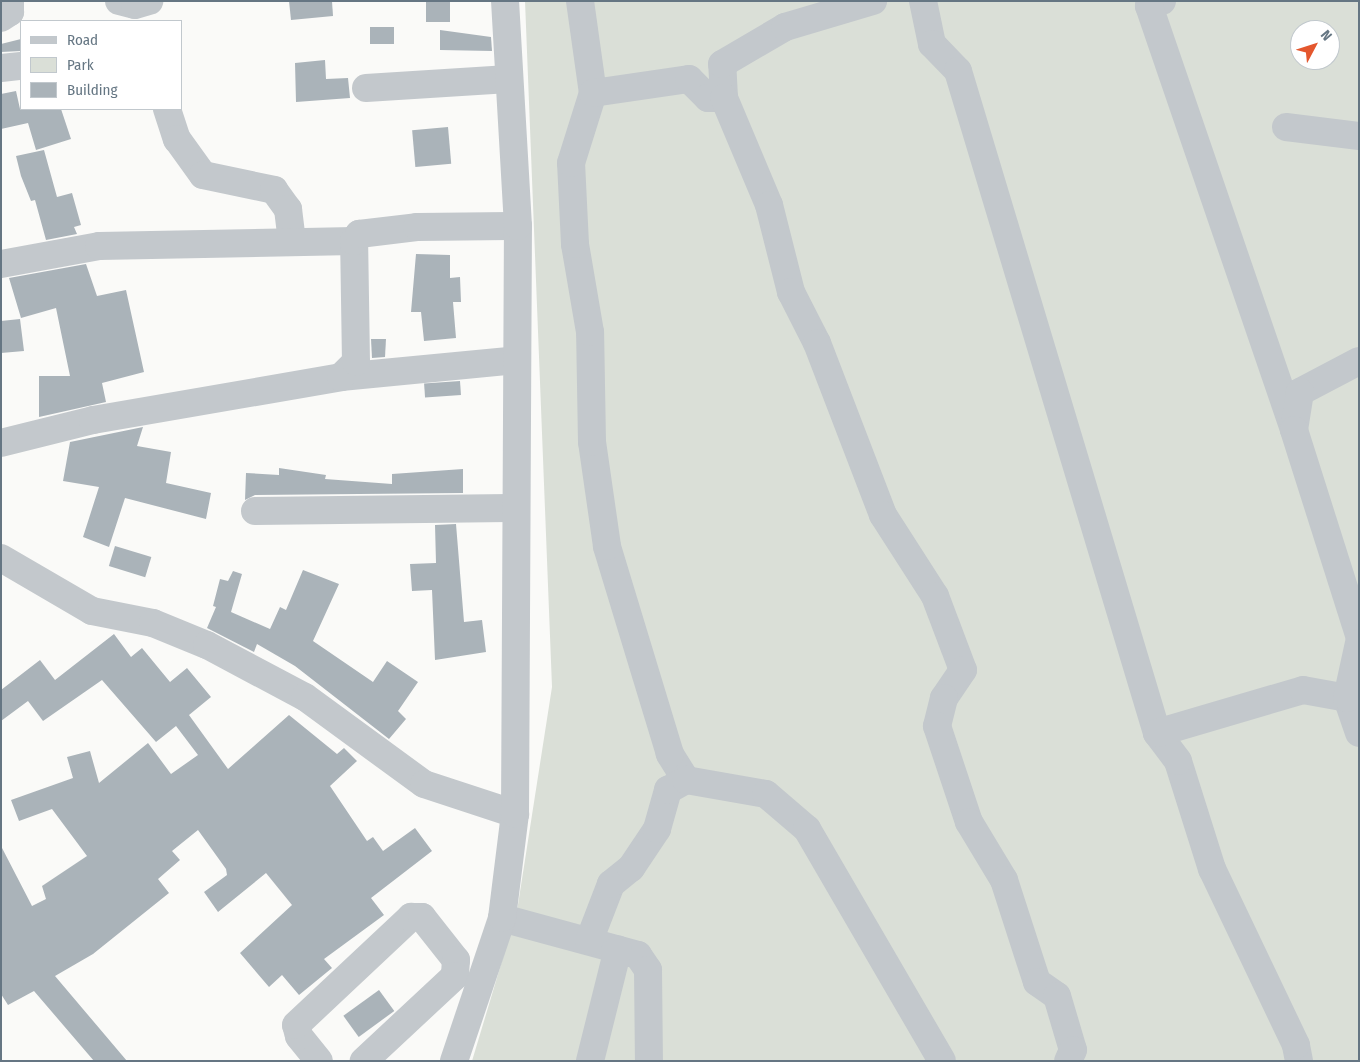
<!DOCTYPE html>
<html>
<head>
<meta charset="utf-8">
<style>
	body { margin:0 }
	#map { position:relative; width:1360px; height:1062px; overflow:hidden; background:#fafaf8; font-family:"Fira Sans Condensed",sans-serif }
	div>[style] { position:absolute }
	[style*='--x'] { left:calc(var(--x)*1px); top:calc(var(--y)*1px); width:calc(var(--w)*1px); rotate:calc(var(--a)*1deg) }
	.green>* { inset:0; background:#dadfd7 }
	.building>* { inset:0; background:#aab3b9; transform-origin:0 0 }
	.minor>* { height:28px; margin:-14px; padding:0 14px; transform-origin:14px; border-radius:14px; background:#c3c8cc }
	span { translate:-50% -50%; white-space:nowrap; text-align:center; line-height:1.15; -webkit-text-stroke:5px #fff; paint-order:stroke }
	.frame { position:absolute; inset:0; border:2px solid #657683; pointer-events:none }
	.legend { position:absolute; left:20px; top:20px; width:162px; height:90px; box-sizing:border-box; background:#fff; border:1px solid #c1c8cd; margin:0; padding:6px 9px; list-style:none; font-size:15px; color:#657683 }
	.legend li { display:flex; align-items:center; gap:10px; height:25px }
	.legend b { width:25px; border:1px solid #c1c8cd }
	.north { position:absolute; left:1290px; top:20px; width:50px; height:50px; box-sizing:border-box; background:#fff; border:1px solid #c1c8cd; border-radius:50%; rotate:50deg; font-size:14px; font-weight:700; line-height:20px; text-align:center; color:#657683 }
	.north::after { content:''; display:block; margin:auto; width:18px; height:22px; background:#e4572e; clip-path:polygon(50% 0,100% 100%,50% 72%,0 100%) }
</style>
</head>
<body>
<div id="map">
	<div class="green">
		<div style="clip-path:polygon(evenodd,525px 1px,1359px 1px,1359px 1061px,472px 1061px,517px 911px,552px 687px,525px 1px,1300px 30px,1330px 30px,1330px 60px,1300px 60px,1300px 30px)"></div>
	</div>
	<div class="building">
		<div style="clip-path:polygon(289px 1px,332px 1px,333px 16px,291px 20px)"></div>
		<div style="left:426px;top:1px;width:24px;height:21px"></div>
		<div style="left:370px;top:27px;width:24px;height:17px"></div>
		<div style="clip-path:polygon(440px 30px,491px 37px,492px 51px,440px 50px)"></div>
		<div style="clip-path:polygon(21px 39px,21px 51px,1px 52px,1px 44px)"></div>
		<div style="clip-path:polygon(325px 60px,326px 79px,348px 78px,350px 98px,296px 102px,295px 63px)"></div>
		<div style="clip-path:polygon(16px 91px,20px 109px,61px 109px,71px 139px,36px 150px,28px 123px,1px 129px,1px 94px)"></div>
		<div style="left:448px;top:127px;width:37px;height:36px;rotate:85deg"></div>
		<div style="clip-path:polygon(44px 150px,57px 197px,72px 193px,81px 225px,74px 227px,77px 234px,46px 240px,35px 200px,31px 201px,21px 176px,16px 156px)"></div>
		<div style="clip-path:polygon(416px 254px,450px 255px,450px 278px,460px 277px,461px 302px,453px 302px,456px 338px,424px 341px,421px 312px,411px 312px)"></div>
		<div style="clip-path:polygon(86px 264px,97px 296px,126px 290px,144px 372px,102px 383px,106px 402px,39px 417px,39px 376px,70px 376px,56px 308px,21px 318px,9px 278px)"></div>
		<div style="clip-path:polygon(20px 319px,24px 351px,1px 353px,1px 321px)"></div>
		<div style="clip-path:polygon(371px 339px,386px 339px,385px 357px,372px 358px)"></div>
		<div style="left:460px;top:381px;width:14px;height:36px;rotate:86deg"></div>
		<div style="clip-path:polygon(143px 427px,137px 446px,171px 452px,166px 483px,211px 493px,206px 519px,125px 498px,109px 547px,83px 537px,99px 487px,63px 481px,70px 442px)"></div>
		<div style="clip-path:polygon(279px 468px,326px 475px,325px 479px,392px 484px,392px 474px,463px 469px,463px 493px,255px 495px,245px 500px,246px 473px,279px 475px)"></div>
		<div style="clip-path:polygon(456px 524px,464px 622px,482px 620px,486px 652px,435px 660px,432px 590px,412px 591px,410px 564px,436px 563px,435px 525px)"></div>
		<div style="left:115px;top:546px;width:38px;height:21px;rotate:17deg"></div>
		<div style="clip-path:polygon(303px 570px,339px 584px,313px 641px,373px 682px,387px 661px,418px 682px,398px 711px,406px 719px,389px 739px,295px 666px,257px 644px,254px 652px,207px 628px,216px 607px,213px 606px,220px 579px,228px 581px,233px 571px,242px 574px,231px 612px,270px 629px,280px 607px,286px 610px)"></div>
		<div style="clip-path:polygon(114px 634px,131px 657px,142px 648px,170px 682px,187px 668px,211px 697px,189px 715px,228px 769px,289px 715px,337px 754px,344px 748px,357px 761px,330px 786px,367px 841px,373px 837px,383px 851px,415px 828px,432px 851px,371px 898px,384px 915px,324px 959px,332px 968px,299px 995px,282px 975px,269px 987px,240px 953px,292px 905px,266px 873px,218px 912px,204px 892px,227px 875px,226px 869px,198px 830px,172px 851px,180px 860px,158px 879px,169px 893px,93px 954px,55px 976px,127px 1061px,94px 1061px,34px 991px,8px 1005px,1px 994px,1px 846px,32px 906px,46px 899px,42px 886px,87px 856px,52px 809px,19px 821px,11px 800px,73px 778px,67px 757px,90px 751px,99px 783px,148px 743px,171px 774px,198px 755px,176px 726px,156px 742px,102px 680px,43px 721px,28px 701px,1px 721px,1px 690px,40px 660px,55px 680px)"></div>
		<div style="left:379px;top:990px;width:26px;height:44px;rotate:54deg"></div>
	</div>
	<div class="minor">
		<div style="--x:119;--y:1;--w:16;--a:14"></div>
		<div style="--x:135;--y:5;--w:15;--a:-16"></div>
		<div style="--x:580;--y:1;--w:93;--a:82"></div>
		<div style="--x:923;--y:1;--w:44;--a:78.2"></div>
		<div style="--x:932;--y:44;--w:37;--a:46"></div>
		<div style="--x:958;--y:71;--w:691;--a:73.27"></div>
		<div style="--x:1162;--y:1;--w:14;--a:159"></div>
		<div style="--x:1149;--y:6;--w:448;--a:71.1"></div>
		<div style="--x:1;--y:18;--w:11;--a:-34"></div>
		<div style="--x:10;--y:12;--w:11;--a:-90"></div>
		<div style="--x:1;--y:68;--w:20;--a:-6"></div>
		<div style="--x:366;--y:88;--w:143;--a:-3.6"></div>
		<div style="--x:724;--y:98;--w:34;--a:-93"></div>
		<div style="--x:722;--y:64;--w:73;--a:-30.4"></div>
		<div style="--x:785;--y:27;--w:92;--a:-16.5"></div>
		<div style="--x:167;--y:109;--w:32;--a:72"></div>
		<div style="--x:177;--y:139;--w:44;--a:54.2"></div>
		<div style="--x:203;--y:175;--w:73;--a:11.9"></div>
		<div style="--x:274;--y:190;--w:24;--a:54"></div>
		<div style="--x:288;--y:209;--w:33;--a:83"></div>
		<div style="--x:1286;--y:127;--w:74;--a:7"></div>
		<div style="--x:1;--y:264;--w:100;--a:-10.4"></div>
		<div style="--x:99;--y:246;--w:255;--a:-1.1"></div>
		<div style="--x:1359;--y:361;--w:67;--a:152.3"></div>
		<div style="--x:1300;--y:392;--w:38;--a:99"></div>
		<div style="--x:1294;--y:430;--w:215;--a:72.4"></div>
		<div style="--x:341;--y:377;--w:176;--a:-5.5"></div>
		<div style="--x:1;--y:443;--w:95;--a:-14"></div>
		<div style="--x:93;--y:420;--w:252;--a:-9.8"></div>
		<div style="--x:341;--y:377;--w:21;--a:-45"></div>
		<div style="--x:356;--y:362;--w:121;--a:-90.9"></div>
		<div style="--x:354;--y:241;--w:9;--a:-54"></div>
		<div style="--x:359;--y:234;--w:58;--a:-6.9"></div>
		<div style="--x:417;--y:227;--w:101;--a:-0.6"></div>
		<div style="--x:255;--y:511;--w:261;--a:-0.7"></div>
		<div style="--x:1;--y:558;--w:105;--a:30.2"></div>
		<div style="--x:92;--y:611;--w:62;--a:11.1"></div>
		<div style="--x:153;--y:623;--w:58;--a:22.2"></div>
		<div style="--x:207;--y:645;--w:111;--a:28"></div>
		<div style="--x:305;--y:697;--w:147;--a:36.2"></div>
		<div style="--x:424;--y:784;--w:96;--a:18.2"></div>
		<div style="--x:1347;--y:698;--w:37;--a:71"></div>
		<div style="--x:686;--y:780;--w:31;--a:-122"></div>
		<div style="--x:670;--y:754;--w:217;--a:-106.9"></div>
		<div style="--x:607;--y:546;--w:105;--a:-98.2"></div>
		<div style="--x:592;--y:442;--w:110;--a:-91"></div>
		<div style="--x:590;--y:332;--w:89;--a:-99.7"></div>
		<div style="--x:575;--y:244;--w:81;--a:-92.8"></div>
		<div style="--x:571;--y:163;--w:73;--a:-72.6"></div>
		<div style="--x:593;--y:93;--w:97;--a:-8.3"></div>
		<div style="--x:689;--y:79;--w:27;--a:45"></div>
		<div style="--x:708;--y:98;--w:16;--a:0"></div>
		<div style="--x:724;--y:98;--w:116;--a:67.2"></div>
		<div style="--x:769;--y:205;--w:90;--a:75.8"></div>
		<div style="--x:791;--y:292;--w:57;--a:63"></div>
		<div style="--x:817;--y:343;--w:184;--a:69"></div>
		<div style="--x:883;--y:515;--w:96;--a:57.3"></div>
		<div style="--x:935;--y:596;--w:79;--a:69.3"></div>
		<div style="--x:963;--y:670;--w:34;--a:124"></div>
		<div style="--x:944;--y:698;--w:29;--a:104"></div>
		<div style="--x:937;--y:726;--w:101;--a:71.6"></div>
		<div style="--x:969;--y:822;--w:68;--a:58.9"></div>
		<div style="--x:1004;--y:880;--w:107;--a:72.1"></div>
		<div style="--x:1037;--y:982;--w:24;--a:35"></div>
		<div style="--x:1057;--y:996;--w:56;--a:73.5"></div>
		<div style="--x:1073;--y:1050;--w:12;--a:114"></div>
		<div style="--x:502;--y:918;--w:141;--a:15.2"></div>
		<div style="--x:638;--y:955;--w:18;--a:56"></div>
		<div style="--x:648;--y:970;--w:91;--a:89.4"></div>
		<div style="--x:589;--y:941;--w:61;--a:-68.9"></div>
		<div style="--x:611;--y:884;--w:26;--a:-39"></div>
		<div style="--x:631;--y:868;--w:47;--a:-56.3"></div>
		<div style="--x:657;--y:829;--w:41;--a:-74.2"></div>
		<div style="--x:668;--y:790;--w:21;--a:-29"></div>
		<div style="--x:686;--y:780;--w:81;--a:9.9"></div>
		<div style="--x:766;--y:794;--w:54;--a:40.5"></div>
		<div style="--x:807;--y:829;--w:268;--a:59.8"></div>
		<div style="--x:319;--y:1061;--w:32;--a:-129"></div>
		<div style="--x:299;--y:1036;--w:11;--a:-105"></div>
		<div style="--x:296;--y:1025;--w:158;--a:-43.2"></div>
		<div style="--x:411;--y:917;--w:11;--a:0"></div>
		<div style="--x:422;--y:917;--w:55;--a:51.7"></div>
		<div style="--x:456;--y:960;--w:16;--a:94"></div>
		<div style="--x:455;--y:976;--w:125;--a:137"></div>
		<div style="--x:454;--y:1061;--w:151;--a:-71.4"></div>
		<div style="--x:502;--y:918;--w:105;--a:-82.9"></div>
		<div style="--x:515;--y:814;--w:588;--a:-89.71"></div>
		<div style="--x:518;--y:226;--w:225;--a:-93.3"></div>
		<div style="--x:590;--y:1061;--w:115;--a:-76"></div>
		<div style="--x:1299;--y:1061;--w:16;--a:-101"></div>
		<div style="--x:1296;--y:1045;--w:195;--a:-115.5"></div>
		<div style="--x:1212;--y:869;--w:113;--a:-107.5"></div>
		<div style="--x:1178;--y:761;--w:35;--a:-127"></div>
		<div style="--x:1157;--y:733;--w:152;--a:-16.4"></div>
		<div style="--x:1303;--y:690;--w:45;--a:10.3"></div>
		<div style="--x:1347;--y:698;--w:56;--a:-77.7"></div>
	</div>
	<div class="frame"></div>
	<ul class="legend">
	<li><b style="height:6px;background:#c3c8cc"></b>Road</li>
	<li><b style="height:14px;background:#dadfd7"></b>Park</li>
	<li><b style="height:14px;background:#aab3b9"></b>Building</li>
	</ul>
	<div class="north">N</div>
</div>
</body>
</html>
